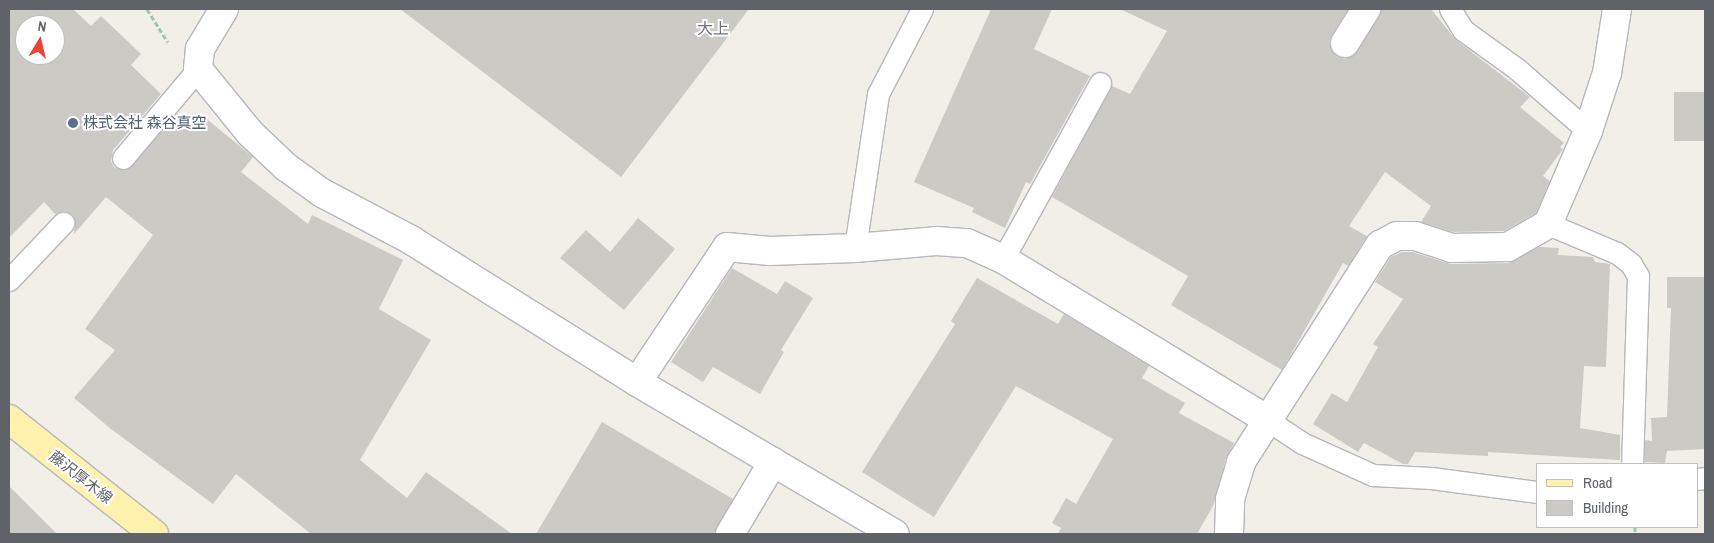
<!DOCTYPE html>
<html>
<head>
<meta charset="utf-8">
<style>
	body { margin:0 }
	#map { position:relative; width:1714px; height:543px; overflow:hidden; background:#f1efe8; font-family:"Archivo Narrow","Noto Sans JP",sans-serif }
	div>[style] { position:absolute }
	[style*='--x'] { left:calc(var(--x)*1px); top:calc(var(--y)*1px); width:calc(var(--w)*1px); rotate:calc(var(--a)*1deg) }
	.building>* { inset:0; background:#cccac5; transform-origin:0 0 }
	.path>* { height:3px; margin-top:-1.5px; transform-origin:0; background:repeating-linear-gradient(90deg,#9cc7a9 0 5px,transparent 0 7.5px) }
	.roads { filter:drop-shadow(1px 0 #b5b8bc) drop-shadow(-1px 0 #b5b8bc) drop-shadow(0 1px #b5b8bc) drop-shadow(0 -1px #b5b8bc) }
	.lane>* { height:21px; margin:-10.5px; padding:0 10.5px; transform-origin:10.5px; border-radius:10.5px; background:#fff }
	.street>* { height:28px; margin:-14px; padding:0 14px; transform-origin:14px; border-radius:14px; background:#fff }
	.primary>* { height:28px; margin:-14px; padding:0 14px; transform-origin:14px; border-radius:14px; background:#fff2af }
	.dots>* { width:14px; height:14px; translate:-50% -50%; box-sizing:border-box; border:2px solid #fff; border-radius:50% }
	span { translate:-50% -50%; white-space:nowrap; text-align:center; line-height:1.15; -webkit-text-stroke:4px #fff; paint-order:stroke }
	.service-label { font-size:15px; color:#4e5e75 }
	.left { translate:0 -50%; text-align:left }
	.street-label { font-size:15px; color:#5f6368 }
	.neighbourhood-label { font-size:16px; color:#70757a }
	.frame { position:absolute; inset:0; border:10px solid #5f6368; pointer-events:none }
	.legend { position:absolute; left:1536px; top:463px; width:162px; height:65px; box-sizing:border-box; background:#fff; border:1px solid #bfc1c3; margin:0; padding:6px 9px; list-style:none; font-size:15px; color:#5f6368 }
	.legend li { display:flex; align-items:center; gap:10px; height:25px }
	.legend b { width:25px; border:1px solid #bfc1c3 }
	.north { position:absolute; left:15px; top:15px; width:50px; height:50px; box-sizing:border-box; background:#fff; border:1px solid #bfc1c3; border-radius:50%; rotate:9deg; font-size:14px; font-weight:700; line-height:20px; text-align:center; color:#5f6368 }
	.north::after { content:''; display:block; margin:auto; width:18px; height:22px; background:#ea4335; clip-path:polygon(50% 0,100% 100%,50% 72%,0 100%) }
</style>
</head>
<body>
<div id="map">
	<div class="building">
		<div style="clip-path:polygon(evenodd,9px 9px,73px 9px,91px 26px,101px 16px,141px 54px,131px 65px,161px 94px,113px 150px,111px 162px,115px 168px,127px 170px,132px 166px,177px 113px,192px 131px,203px 116px,253px 157px,241px 172px,308px 224px,312px 215px,403px 260px,379px 309px,431px 340px,360px 460px,407px 498px,426px 472px,512px 534px,311px 534px,236px 474px,213px 504px,111px 429px,74px 398px,115px 350px,85px 329px,153px 235px,106px 197px,74px 234px,75px 220px,72px 214px,65px 211px,55px 214px,44px 202px,9px 238px,9px 9px,25px 25px,55px 25px,55px 55px,25px 55px,25px 25px)"></div>
		<div style="clip-path:polygon(400px 9px,749px 9px,621px 177px)"></div>
		<div style="clip-path:polygon(991px 9px,1052px 9px,1034px 49px,1090px 76px,1030px 184px,1026px 182px,1005px 228px,972px 212px,974px 208px,914px 182px)"></div>
		<div style="clip-path:polygon(1120px 9px,1348px 9px,1329px 42px,1336px 56px,1345px 59px,1358px 51px,1382px 9px,1431px 9px,1456px 40px,1530px 97px,1520px 107px,1564px 143px,1560px 147px,1563px 149px,1543px 176px,1550px 181px,1536px 213px,1504px 231px,1453px 232px,1421px 222px,1431px 206px,1385px 172px,1349px 226px,1367px 236px,1348px 266px,1343px 263px,1282px 370px,1171px 305px,1188px 276px,1052px 197px,1112px 86px,1130px 94px,1167px 31px)"></div>
		<div style="left:1705px;top:92px;width:49px;height:31px;rotate:90deg"></div>
		<div style="clip-path:polygon(638px 218px,675px 249px,624px 310px,560px 258px,586px 230px,610px 252px)"></div>
		<div style="clip-path:polygon(1539px 247px,1559px 248px,1558px 255px,1593px 257px,1595px 262px,1610px 264px,1606px 367px,1584px 366px,1580px 428px,1620px 435px,1620px 460px,1488px 452px,1488px 456px,1415px 452px,1408px 464px,1403px 464px,1364px 443px,1358px 452px,1313px 424px,1332px 393px,1347px 402px,1378px 347px,1373px 344px,1403px 299px,1375px 282px,1391px 257px,1402px 252px,1412px 252px,1451px 264px,1508px 263px)"></div>
		<div style="clip-path:polygon(732px 268px,777px 294px,785px 281px,813px 298px,781px 350px,784px 352px,760px 394px,713px 367px,703px 382px,671px 362px)"></div>
		<div style="clip-path:polygon(1667px 277px,1705px 277px,1705px 449px,1667px 451px,1665px 463px,1645px 462px,1645px 440px,1652px 441px,1651px 418px,1667px 417px,1671px 308px,1667px 308px)"></div>
		<div style="clip-path:polygon(977px 278px,1058px 324px,1064px 314px,1149px 366px,1142px 378px,1185px 403px,1179px 413px,1234px 443px,1226px 458px,1214px 504px,1197px 534px,1058px 534px,1061px 528px,1052px 523px,1066px 498px,1076px 504px,1113px 439px,1016px 386px,934px 517px,862px 472px,955px 324px,951px 321px)"></div>
		<div style="clip-path:polygon(602px 422px,733px 499px,714px 534px,536px 534px)"></div>
		<div style="clip-path:polygon(9px 486px,57px 534px,9px 534px)"></div>
	</div>
	<div class="path">
		<div style="--x:147;--y:9;--w:39;--a:58"></div>
		<div style="--x:1635;--y:527;--w:7;--a:90"></div>
	</div>
	<div class="roads">
		<div class="lane">
			<div style="--x:1450;--y:9;--w:25;--a:58"></div>
			<div style="--x:1463;--y:30;--w:67;--a:35.8"></div>
			<div style="--x:1517;--y:69;--w:94;--a:41.1"></div>
			<div style="--x:123;--y:158;--w:116;--a:-49.9"></div>
			<div style="--x:1548;--y:224;--w:75;--a:22.8"></div>
			<div style="--x:1617;--y:253;--w:18;--a:38"></div>
			<div style="--x:1631;--y:264;--w:14;--a:60"></div>
			<div style="--x:1638;--y:276;--w:188;--a:91.8"></div>
			<div style="--x:855;--y:248;--w:156;--a:-81.5"></div>
			<div style="--x:878;--y:94;--w:96;--a:-62.6"></div>
			<div style="--x:1003;--y:259;--w:201;--a:-61.1"></div>
			<div style="--x:9;--y:280;--w:79;--a:-46.5"></div>
			<div style="--x:1266;--y:419;--w:43;--a:33.7"></div>
			<div style="--x:1302;--y:443;--w:78;--a:24.3"></div>
			<div style="--x:1373;--y:475;--w:58;--a:3"></div>
			<div style="--x:1431;--y:478;--w:108;--a:7.5"></div>
			<div style="--x:1698;--y:479;--w:7;--a:-8"></div>
		</div>
		<div class="street">
			<div style="--x:224;--y:9;--w:47;--a:121"></div>
			<div style="--x:200;--y:49;--w:20;--a:96"></div>
			<div style="--x:198;--y:69;--w:82;--a:50.9"></div>
			<div style="--x:250;--y:133;--w:50;--a:43.4"></div>
			<div style="--x:286;--y:167;--w:44;--a:35.8"></div>
			<div style="--x:322;--y:193;--w:101;--a:27.8"></div>
			<div style="--x:411;--y:240;--w:267;--a:32.1"></div>
			<div style="--x:637;--y:382;--w:299;--a:30.5"></div>
			<div style="--x:1345;--y:43;--w:40;--a:-58"></div>
			<div style="--x:637;--y:382;--w:162;--a:-56.3"></div>
			<div style="--x:727;--y:247;--w:43;--a:5.3"></div>
			<div style="--x:770;--y:251;--w:85;--a:-2"></div>
			<div style="--x:855;--y:248;--w:81;--a:-4.9"></div>
			<div style="--x:936;--y:241;--w:31;--a:4"></div>
			<div style="--x:967;--y:243;--w:39;--a:24"></div>
			<div style="--x:1003;--y:259;--w:308;--a:31.3"></div>
			<div style="--x:730;--y:534;--w:84;--a:-59.2"></div>
			<div style="--x:1229;--y:534;--w:35;--a:-88"></div>
			<div style="--x:1230;--y:499;--w:39;--a:-73"></div>
			<div style="--x:1241;--y:462;--w:258;--a:-57.4"></div>
			<div style="--x:1380;--y:245;--w:19;--a:-28"></div>
			<div style="--x:1397;--y:236;--w:18;--a:0"></div>
			<div style="--x:1415;--y:236;--w:38;--a:18"></div>
			<div style="--x:1451;--y:248;--w:57;--a:-1"></div>
			<div style="--x:1508;--y:247;--w:46;--a:-29.9"></div>
			<div style="--x:1548;--y:224;--w:101;--a:-66.7"></div>
			<div style="--x:1588;--y:131;--w:61;--a:-71.9"></div>
			<div style="--x:1607;--y:73;--w:65;--a:-81.1"></div>
		</div>
		<div class="primary">
			<div style="--x:9;--y:419;--w:185;--a:38.4"></div>
		</div>
	</div>
	<div class="dots">
		<div style="left:73px;top:123px;background:#5c6f8a"></div>
	</div>
	<div class="service-label">
		<span class="left" style="left:83px;top:123px">株式会社 森谷真空</span>
	</div>
	<div class="street-label">
		<span style="left:81px;top:477px;rotate:38deg">藤沢厚木線</span>
	</div>
	<div class="neighbourhood-label">
		<span style="left:713px;top:28px">大上</span>
	</div>
	<div class="frame"></div>
	<ul class="legend">
	<li><b style="height:6px;background:#fff2af"></b>Road</li>
	<li><b style="height:14px;background:#cccac5"></b>Building</li>
	</ul>
	<div class="north">N</div>
</div>
</body>
</html>
